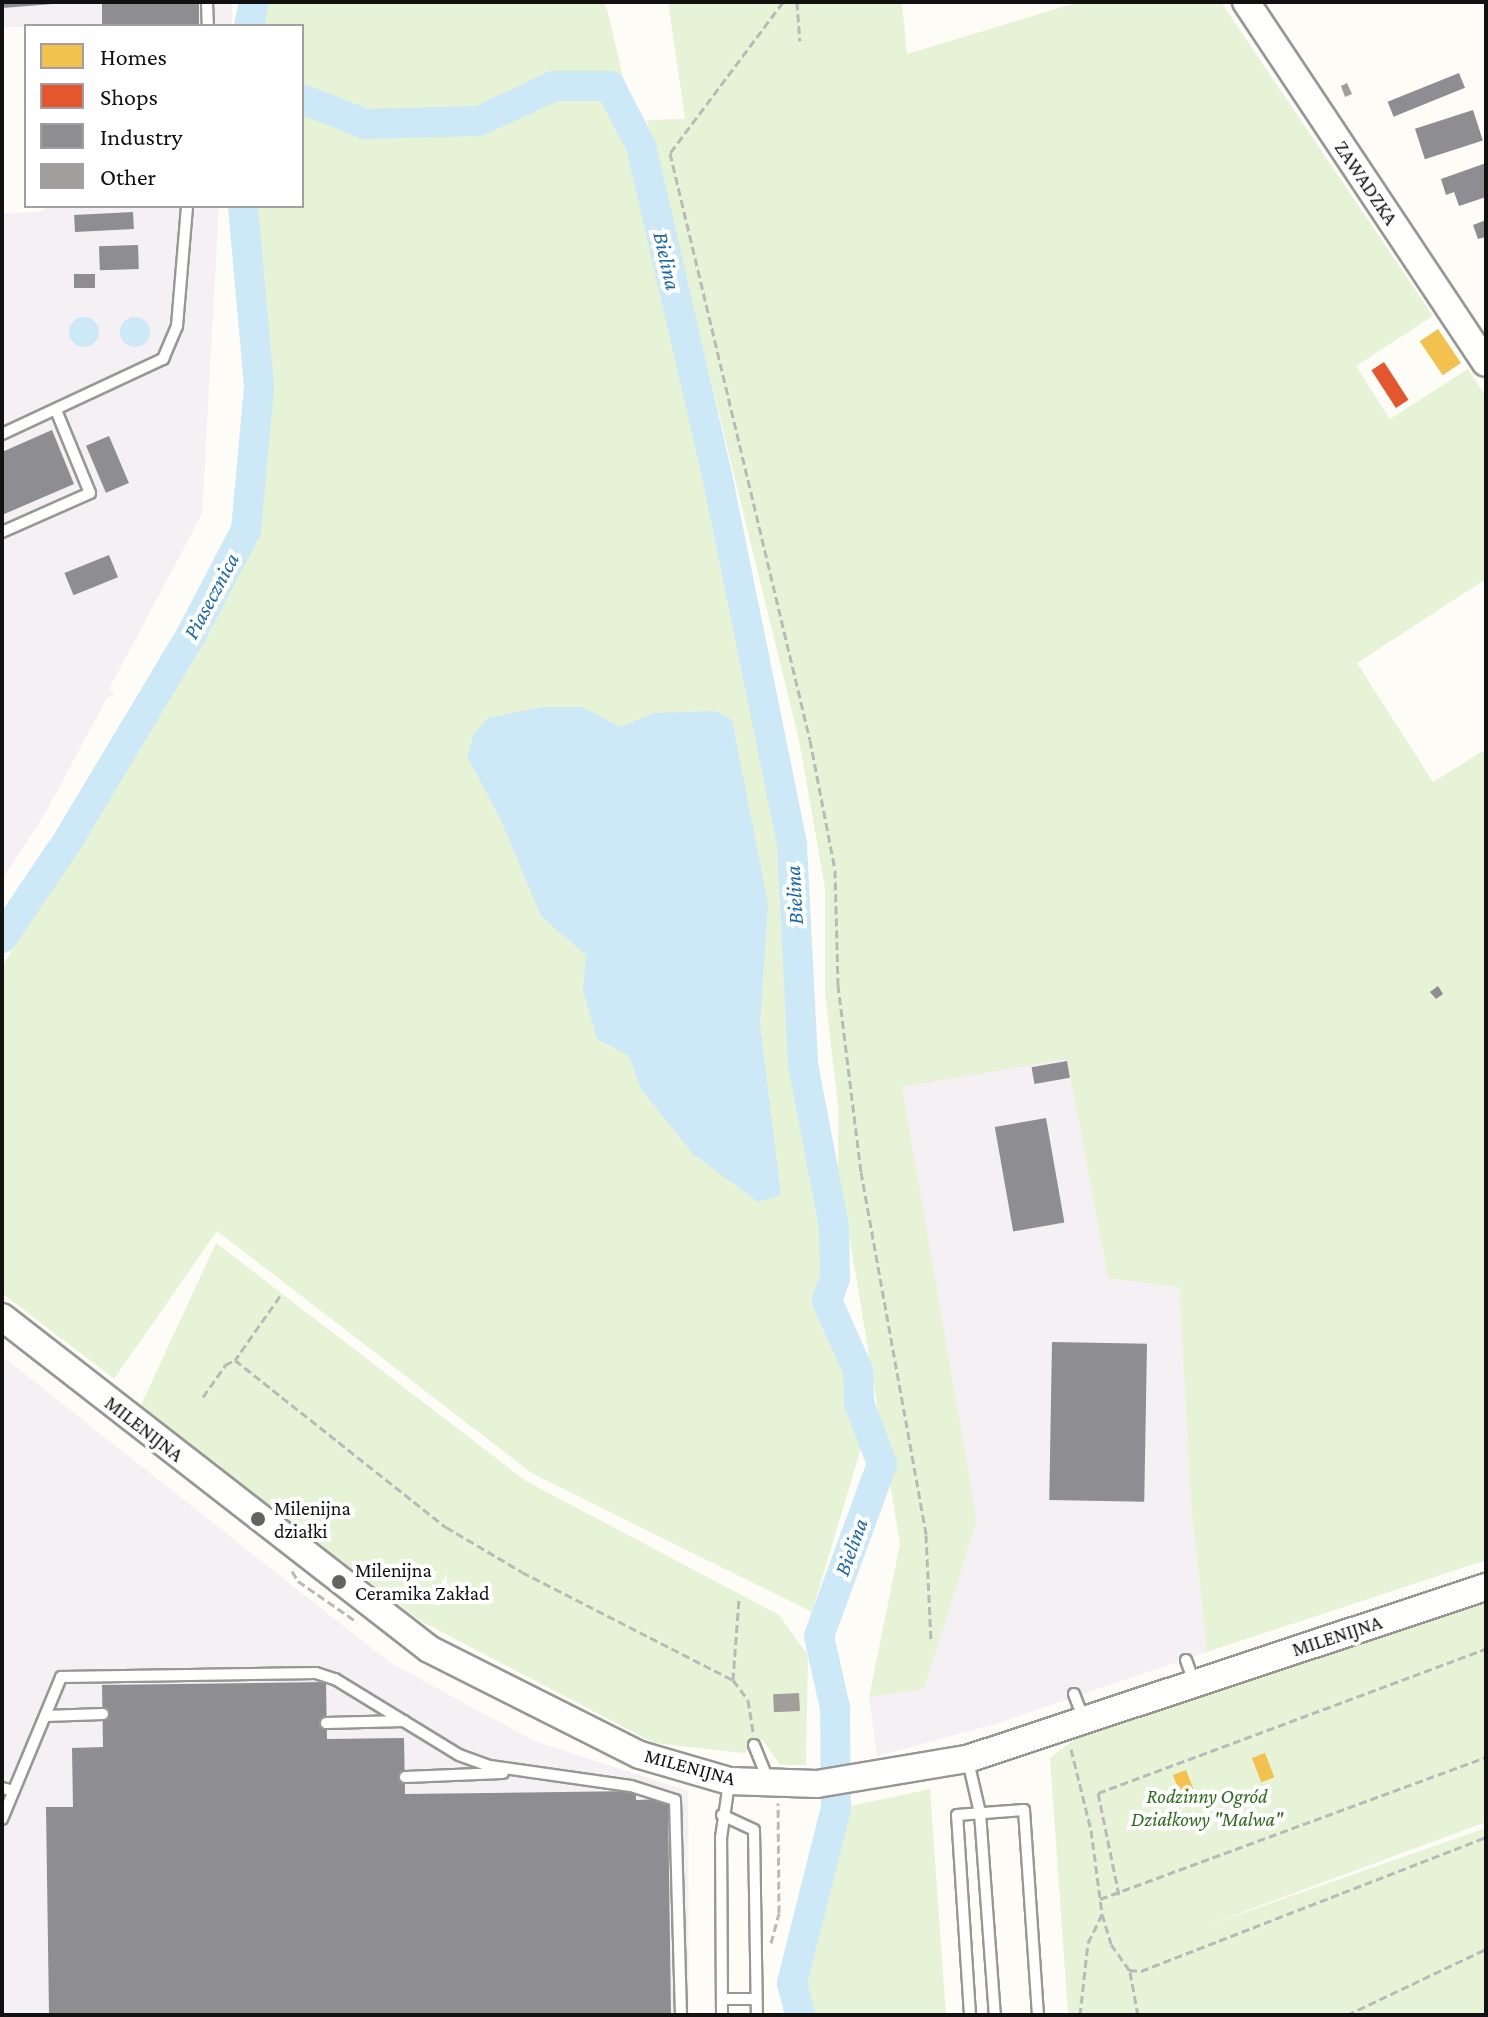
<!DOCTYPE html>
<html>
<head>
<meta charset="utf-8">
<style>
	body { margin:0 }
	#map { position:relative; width:1488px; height:2017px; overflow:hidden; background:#fdfcf7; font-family:"Crimson Pro",serif }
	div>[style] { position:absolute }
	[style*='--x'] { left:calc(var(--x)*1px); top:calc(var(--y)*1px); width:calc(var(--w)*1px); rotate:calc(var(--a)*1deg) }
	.industrial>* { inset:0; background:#f5f0f3; transform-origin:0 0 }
	.green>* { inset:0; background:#e7f3d7 }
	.water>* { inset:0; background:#cde8f7 }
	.round { border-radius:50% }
	.homes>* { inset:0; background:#f2c14e; transform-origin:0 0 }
	.shops>* { inset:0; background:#e4572e; transform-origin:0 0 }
	.industry>* { inset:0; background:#8d8d92; transform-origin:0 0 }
	.river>* { height:30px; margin:-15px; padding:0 15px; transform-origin:15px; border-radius:15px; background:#cde8f7 }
	.building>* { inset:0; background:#a19f9c; transform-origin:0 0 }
	.path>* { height:3px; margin-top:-1.5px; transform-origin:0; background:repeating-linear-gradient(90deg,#b9b9b8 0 8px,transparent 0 12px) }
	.roads { filter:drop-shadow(2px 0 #979795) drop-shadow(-2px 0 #979795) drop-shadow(0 2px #979795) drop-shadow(0 -2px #979795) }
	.service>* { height:10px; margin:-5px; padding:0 5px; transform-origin:5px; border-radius:5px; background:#fffffe }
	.tertiary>* { height:26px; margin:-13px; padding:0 13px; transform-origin:13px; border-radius:13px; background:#fffffe }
	.dots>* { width:22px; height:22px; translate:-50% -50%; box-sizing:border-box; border:4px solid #fff; border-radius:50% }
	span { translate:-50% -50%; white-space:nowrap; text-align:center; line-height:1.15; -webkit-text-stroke:8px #fff; paint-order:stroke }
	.street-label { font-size:20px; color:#111 }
	.poi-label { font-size:20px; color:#111 }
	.left { translate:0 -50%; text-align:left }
	.park-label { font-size:20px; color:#2f6b1f; font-style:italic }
	.water-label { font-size:22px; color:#1768a6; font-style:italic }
	.frame { position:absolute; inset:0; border:4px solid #111; pointer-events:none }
	.legend { position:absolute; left:24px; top:24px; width:280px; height:184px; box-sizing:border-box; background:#fff; border:2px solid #a0a0a0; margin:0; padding:10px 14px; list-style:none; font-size:24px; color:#111 }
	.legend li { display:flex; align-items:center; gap:16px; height:40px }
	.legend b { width:40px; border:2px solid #a0a0a0 }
</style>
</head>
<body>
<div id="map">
	<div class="industrial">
		<div style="left:2px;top:2px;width:230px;height:25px"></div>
		<div style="clip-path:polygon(47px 206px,219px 206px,202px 514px,109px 689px,115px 694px,107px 698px,46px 812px,2px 880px,2px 214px,42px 211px)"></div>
		<div style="clip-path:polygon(1067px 1058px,1108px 1277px,1179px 1286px,1191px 1506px,1207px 1652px,992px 1725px,877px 1756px,869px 1697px,924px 1688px,977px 1521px,901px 1087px)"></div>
		<div style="clip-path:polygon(2px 1356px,389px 1662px,534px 1741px,688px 1791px,689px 2015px,2px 2015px)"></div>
	</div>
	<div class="green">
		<div style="clip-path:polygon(265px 2px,604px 2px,608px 12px,714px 475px,785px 846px,797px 1066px,861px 1448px,812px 1612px,533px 1474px,217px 1231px,114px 1379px,2px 1293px,2px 967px,185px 661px,249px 532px,262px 388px,246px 206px,302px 206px,302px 26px,260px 26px)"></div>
		<div style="clip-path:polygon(668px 2px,902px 2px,907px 54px,1079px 2px,1221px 2px,1433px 316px,1356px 366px,1390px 419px,1468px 369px,1486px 397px,1486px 579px,1357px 663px,1433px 782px,1486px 749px,1486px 1560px,1207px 1652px,1191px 1506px,1179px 1287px,1108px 1278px,1067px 1059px,902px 1087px,977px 1521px,924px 1689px,869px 1697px,900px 1544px,838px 1168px,838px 1107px,825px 993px,825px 888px,799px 740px,647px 120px,685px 119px)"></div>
		<div style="clip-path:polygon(216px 1243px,526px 1481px,779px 1615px,808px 1655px,806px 1765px,780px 1765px,762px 1739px,744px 1753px,654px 1743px,419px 1620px,140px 1407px)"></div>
		<div style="clip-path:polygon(1486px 1603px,1486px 1822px,1200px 1928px,1486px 1828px,1486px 2015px,1068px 2015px,1050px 1758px,1082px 1734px)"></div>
		<div style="clip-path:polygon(930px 1789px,946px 2015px,808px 2015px,799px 1997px,800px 1984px,845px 1807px)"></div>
	</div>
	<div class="water">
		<div class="round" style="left:120px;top:317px;width:30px;height:30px"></div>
		<div class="round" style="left:69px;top:317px;width:30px;height:30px"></div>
		<div style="clip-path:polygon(543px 707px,582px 707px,620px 727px,654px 713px,715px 711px,732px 720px,768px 904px,760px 1024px,781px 1195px,758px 1202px,693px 1154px,641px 1089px,629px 1056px,597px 1039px,583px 990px,586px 955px,541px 916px,500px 818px,467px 756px,474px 734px,488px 718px)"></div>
	</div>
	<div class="homes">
		<div style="left:1438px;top:329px;width:41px;height:22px;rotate:56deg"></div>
		<div style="left:1265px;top:1753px;width:26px;height:14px;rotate:69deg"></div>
		<div style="left:1186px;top:1770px;width:26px;height:14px;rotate:69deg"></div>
	</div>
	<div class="shops">
		<div style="left:1384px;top:362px;width:45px;height:15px;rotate:57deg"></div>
	</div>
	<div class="industry">
		<div style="clip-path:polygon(2px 2px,53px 2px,53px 4px,2px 8px)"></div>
		<div style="left:102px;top:2px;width:97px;height:24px"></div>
		<div style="left:1459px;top:73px;width:16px;height:77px;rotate:68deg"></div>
		<div style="left:1473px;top:110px;width:32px;height:61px;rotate:72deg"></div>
		<div style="clip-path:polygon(1486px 163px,1486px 197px,1459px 206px,1454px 192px,1446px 195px,1441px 179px)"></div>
		<div style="left:133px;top:212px;width:17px;height:59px;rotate:87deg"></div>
		<div style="clip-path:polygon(1486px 220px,1486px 237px,1478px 239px,1473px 225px)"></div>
		<div style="left:138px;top:245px;width:24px;height:39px;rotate:88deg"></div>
		<div style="left:95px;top:274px;width:14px;height:21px;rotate:90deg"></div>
		<div style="clip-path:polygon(52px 430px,74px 484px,2px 515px,2px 452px)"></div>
		<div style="left:109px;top:436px;width:51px;height:25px;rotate:67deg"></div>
		<div style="left:109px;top:555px;width:24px;height:48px;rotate:68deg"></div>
		<div style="clip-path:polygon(1438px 986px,1443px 994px,1436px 999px,1430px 992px)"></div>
		<div style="left:1067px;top:1061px;width:17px;height:36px;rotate:80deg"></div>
		<div style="left:1046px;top:1118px;width:106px;height:52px;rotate:80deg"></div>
		<div style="left:1052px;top:1342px;width:95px;height:158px;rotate:1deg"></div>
		<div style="clip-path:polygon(326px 1682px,327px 1739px,404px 1738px,405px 1794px,636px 1791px,636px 1800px,668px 1799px,671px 2015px,49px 2015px,46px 1807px,73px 1807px,72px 1748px,103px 1747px,102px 1685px)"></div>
	</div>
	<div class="river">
		<div style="--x:249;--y:26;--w:25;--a:-78"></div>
		<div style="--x:302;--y:99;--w:68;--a:21.6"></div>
		<div style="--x:365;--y:124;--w:114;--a:-1.5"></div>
		<div style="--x:479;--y:121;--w:83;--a:-25"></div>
		<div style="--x:554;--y:86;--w:56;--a:0"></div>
		<div style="--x:610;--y:86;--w:68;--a:62.7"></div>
		<div style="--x:641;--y:146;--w:338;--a:77"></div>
		<div style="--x:717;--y:475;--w:378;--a:78.5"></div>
		<div style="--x:792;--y:845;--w:219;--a:87.1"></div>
		<div style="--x:803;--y:1064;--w:166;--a:79.2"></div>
		<div style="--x:834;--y:1227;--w:51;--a:88.9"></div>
		<div style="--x:835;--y:1278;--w:24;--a:109"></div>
		<div style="--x:827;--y:1301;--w:76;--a:65.8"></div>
		<div style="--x:858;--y:1370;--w:33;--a:88"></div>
		<div style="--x:859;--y:1403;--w:65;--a:69.3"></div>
		<div style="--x:882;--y:1464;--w:183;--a:110.1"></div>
		<div style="--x:819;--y:1636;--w:74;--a:77.5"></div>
		<div style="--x:835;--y:1708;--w:100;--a:89.4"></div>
		<div style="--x:836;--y:1808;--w:180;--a:104.1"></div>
		<div style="--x:792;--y:1983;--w:33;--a:76"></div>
		<div style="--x:2;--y:938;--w:122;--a:-56"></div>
		<div style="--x:70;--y:837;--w:235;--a:-59.1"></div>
		<div style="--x:191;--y:635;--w:119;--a:-62.4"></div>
		<div style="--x:246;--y:530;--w:145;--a:-84.8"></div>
		<div style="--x:259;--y:386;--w:181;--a:-95.1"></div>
	</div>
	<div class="building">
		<div style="clip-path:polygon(1347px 83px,1352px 94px,1345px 97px,1341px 86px)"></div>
		<div style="left:799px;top:1693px;width:18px;height:26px;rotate:87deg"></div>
	</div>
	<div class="path">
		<div style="--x:783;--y:2;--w:189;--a:126.8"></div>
		<div style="--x:670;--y:153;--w:603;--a:76.59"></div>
		<div style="--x:810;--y:740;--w:132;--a:79.1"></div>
		<div style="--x:835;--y:870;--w:115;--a:88.5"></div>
		<div style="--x:838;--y:985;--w:188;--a:83"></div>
		<div style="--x:861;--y:1172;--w:369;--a:79.8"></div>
		<div style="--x:926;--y:1535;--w:105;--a:87.3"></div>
		<div style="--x:797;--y:2;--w:39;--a:86"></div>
		<div style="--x:280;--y:1296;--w:78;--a:125.1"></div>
		<div style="--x:235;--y:1360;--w:269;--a:38.4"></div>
		<div style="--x:446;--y:1527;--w:88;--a:30.6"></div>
		<div style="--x:522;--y:1572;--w:237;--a:27.1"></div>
		<div style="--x:733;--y:1680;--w:25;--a:53"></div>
		<div style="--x:748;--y:1700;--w:33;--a:81"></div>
		<div style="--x:203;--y:1397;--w:39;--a:-55"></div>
		<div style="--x:225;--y:1365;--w:11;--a:-27"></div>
		<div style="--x:292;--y:1571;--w:12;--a:59"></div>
		<div style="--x:298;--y:1581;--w:72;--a:34.8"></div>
		<div style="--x:733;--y:1680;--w:81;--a:-85.8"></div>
		<div style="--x:1071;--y:1749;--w:83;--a:76.1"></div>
		<div style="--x:1091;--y:1830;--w:85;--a:82.5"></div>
		<div style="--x:1102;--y:1914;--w:31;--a:73"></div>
		<div style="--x:1111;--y:1944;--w:32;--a:55"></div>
		<div style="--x:1129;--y:1970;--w:12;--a:5"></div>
		<div style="--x:1141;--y:1971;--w:370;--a:-21.2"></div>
		<div style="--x:1119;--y:1895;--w:104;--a:-101.6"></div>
		<div style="--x:1098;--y:1793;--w:414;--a:-20.4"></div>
		<div style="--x:1100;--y:1899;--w:411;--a:-20.2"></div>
		<div style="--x:771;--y:1943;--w:31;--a:-75"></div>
		<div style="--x:779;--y:1913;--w:110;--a:-90.5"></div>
		<div style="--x:1130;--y:1972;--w:44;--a:79.5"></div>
		<div style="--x:1080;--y:2015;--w:72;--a:-83.7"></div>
		<div style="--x:1088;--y:1943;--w:32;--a:-64"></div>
		<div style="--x:1347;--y:2015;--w:154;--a:-25.4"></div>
	</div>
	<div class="roads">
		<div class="service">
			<div style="--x:207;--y:2;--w:24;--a:88"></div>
			<div style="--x:2;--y:434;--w:178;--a:-25"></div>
			<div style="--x:163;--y:359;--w:36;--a:-67"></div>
			<div style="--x:177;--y:326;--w:120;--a:-85.2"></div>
			<div style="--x:2;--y:532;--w:96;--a:-23.9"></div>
			<div style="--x:90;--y:493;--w:90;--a:-112.3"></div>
			<div style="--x:1186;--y:1660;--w:23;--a:70"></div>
			<div style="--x:1074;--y:1694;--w:26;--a:69"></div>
			<div style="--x:45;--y:1716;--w:58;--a:-2"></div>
			<div style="--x:326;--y:1723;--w:78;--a:-1.5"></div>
			<div style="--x:754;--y:1745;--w:40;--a:68"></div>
			<div style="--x:968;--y:1761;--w:53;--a:77"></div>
			<div style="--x:980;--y:1813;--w:203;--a:85.8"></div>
			<div style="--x:405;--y:1777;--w:98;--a:-2.3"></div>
			<div style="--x:2;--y:1788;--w:12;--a:14"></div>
			<div style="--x:722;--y:1815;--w:35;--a:25"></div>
			<div style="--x:754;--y:1830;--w:185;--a:89.1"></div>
			<div style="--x:2;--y:1819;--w:154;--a:-67.4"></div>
			<div style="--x:61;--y:1677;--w:255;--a:-0.9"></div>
			<div style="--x:316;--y:1673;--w:20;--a:18"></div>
			<div style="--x:335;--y:1679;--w:145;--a:31.5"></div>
			<div style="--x:459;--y:1755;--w:33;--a:20"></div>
			<div style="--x:490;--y:1766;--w:142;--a:8.1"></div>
			<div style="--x:631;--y:1786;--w:46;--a:17.7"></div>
			<div style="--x:675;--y:1800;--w:215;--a:88.4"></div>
			<div style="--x:722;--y:1999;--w:34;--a:0"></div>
			<div style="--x:722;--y:2015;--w:177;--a:-90.3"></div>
			<div style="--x:721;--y:1838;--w:56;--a:-81.7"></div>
			<div style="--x:970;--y:2015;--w:200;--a:-93.7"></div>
			<div style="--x:957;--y:1815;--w:67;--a:-4.3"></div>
			<div style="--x:1024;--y:1810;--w:205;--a:86.1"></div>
		</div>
		<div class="tertiary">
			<div style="--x:1246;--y:2;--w:433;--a:56.4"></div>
			<div style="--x:2;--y:1317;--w:541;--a:37.87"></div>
			<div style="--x:429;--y:1649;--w:236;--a:26.7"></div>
			<div style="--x:640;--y:1755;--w:93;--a:16.3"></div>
			<div style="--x:729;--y:1781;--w:88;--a:2"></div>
			<div style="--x:817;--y:1784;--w:152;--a:-9.5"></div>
			<div style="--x:967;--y:1759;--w:547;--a:-18.34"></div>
		</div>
	</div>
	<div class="dots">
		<div style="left:258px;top:1519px;background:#646362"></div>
		<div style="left:339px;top:1582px;background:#646362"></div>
	</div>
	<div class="street-label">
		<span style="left:1366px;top:183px;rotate:56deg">ZAWADZKA</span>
		<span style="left:144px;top:1429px;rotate:38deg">MILENIJNA</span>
		<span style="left:1337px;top:1636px;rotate:-18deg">MILENIJNA</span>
		<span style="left:690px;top:1767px;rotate:15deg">MILENIJNA</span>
	</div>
	<div class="poi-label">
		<span class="left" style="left:274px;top:1520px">Milenijna<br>działki</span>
		<span class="left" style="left:355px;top:1582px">Milenijna<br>Ceramika Zakład</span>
	</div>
	<div class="park-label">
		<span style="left:1207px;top:1808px">Rodzinny Ogród<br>Działkowy "Malwa"</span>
	</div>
	<div class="water-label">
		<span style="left:667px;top:261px;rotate:77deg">Bielina</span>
		<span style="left:211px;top:596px;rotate:-62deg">Piasecznica</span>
		<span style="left:794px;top:895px;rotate:-93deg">Bielina</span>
		<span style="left:851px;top:1547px;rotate:-70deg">Bielina</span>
	</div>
	<div class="frame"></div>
	<ul class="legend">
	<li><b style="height:22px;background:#f2c14e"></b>Homes</li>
	<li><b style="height:22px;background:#e4572e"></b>Shops</li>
	<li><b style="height:22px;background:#8d8d92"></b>Industry</li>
	<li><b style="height:22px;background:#a19f9c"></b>Other</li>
	</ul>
</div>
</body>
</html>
